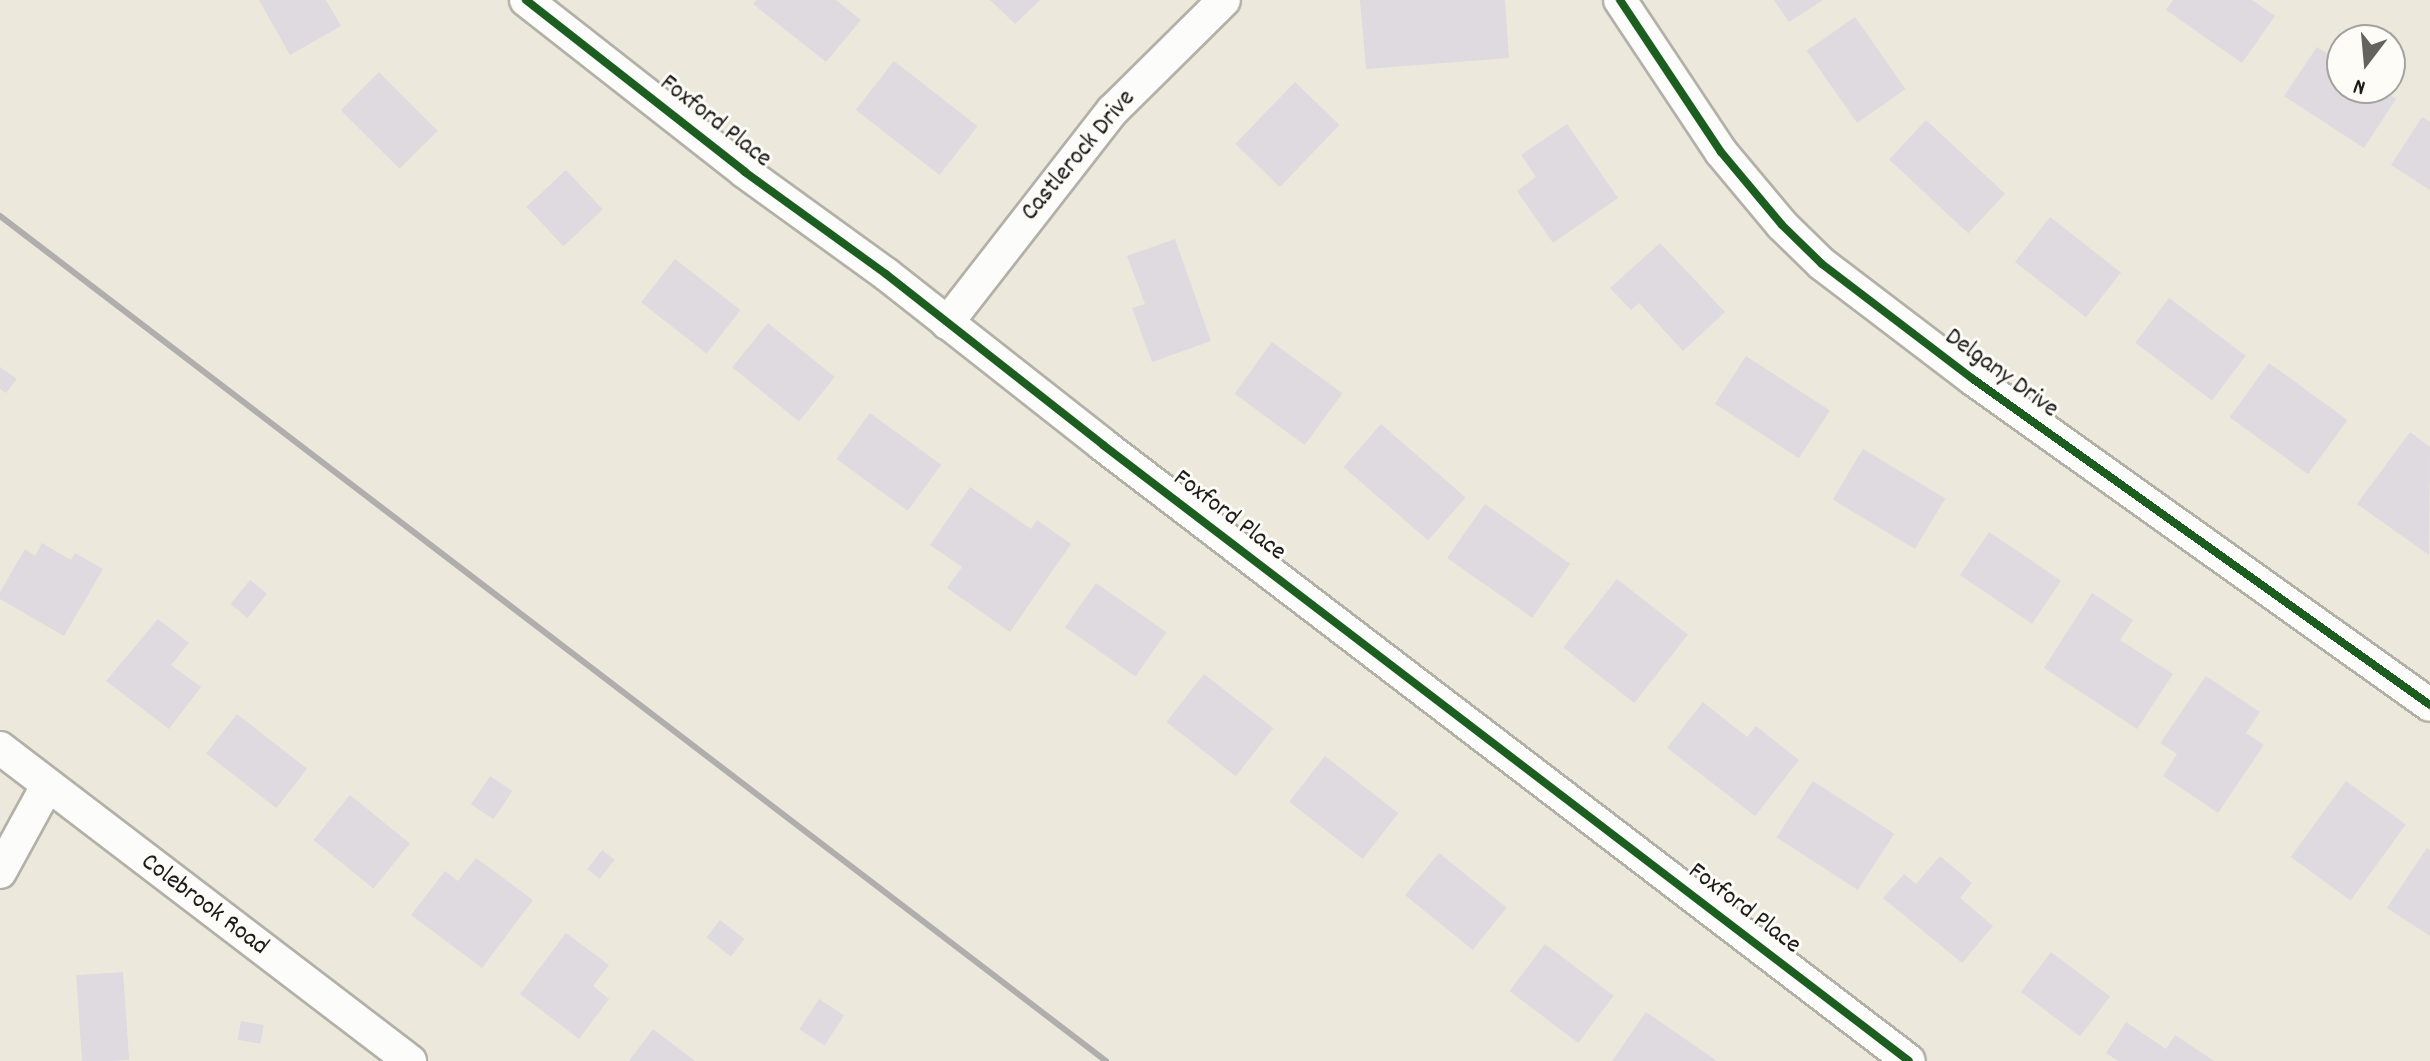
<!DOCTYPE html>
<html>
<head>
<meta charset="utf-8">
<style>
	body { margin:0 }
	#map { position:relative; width:2430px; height:1061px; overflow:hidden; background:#ede8dc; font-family:Dekko,sans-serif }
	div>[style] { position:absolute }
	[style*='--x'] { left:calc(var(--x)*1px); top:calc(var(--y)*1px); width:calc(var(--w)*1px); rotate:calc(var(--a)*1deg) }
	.building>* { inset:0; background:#dedadf; transform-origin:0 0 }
	.roads { filter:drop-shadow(2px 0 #b3b0a8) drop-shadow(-2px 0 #b3b0a8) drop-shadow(0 2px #b3b0a8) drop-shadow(0 -2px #b3b0a8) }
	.street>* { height:32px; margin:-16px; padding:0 16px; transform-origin:16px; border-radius:16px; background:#fcfcfa }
	.rail>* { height:6px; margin:-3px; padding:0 3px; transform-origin:3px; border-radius:3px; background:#afaeac }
	.cycleway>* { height:8px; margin:-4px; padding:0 4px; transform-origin:4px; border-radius:4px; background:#1b5e20 }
	span { translate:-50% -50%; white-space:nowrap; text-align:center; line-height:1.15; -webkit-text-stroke:6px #fdfcf7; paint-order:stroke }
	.street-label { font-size:26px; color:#1c1c1c }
	.north { position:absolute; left:2326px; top:24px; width:80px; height:80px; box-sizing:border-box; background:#fdfcf7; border:2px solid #a3a29f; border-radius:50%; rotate:196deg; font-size:22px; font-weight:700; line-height:32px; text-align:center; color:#1c1c1c }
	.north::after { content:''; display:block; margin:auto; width:28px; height:36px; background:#65635f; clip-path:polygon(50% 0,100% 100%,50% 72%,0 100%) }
</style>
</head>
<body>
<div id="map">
	<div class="building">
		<div style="clip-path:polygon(259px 0,326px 0,341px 26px,290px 55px)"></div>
		<div style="clip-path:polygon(756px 0,836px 0,861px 20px,826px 62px,753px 4px)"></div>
		<div style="clip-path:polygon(990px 0,1040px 0,1015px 24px)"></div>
		<div style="clip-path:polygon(1360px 0,1505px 0,1509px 58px,1366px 69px)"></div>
		<div style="clip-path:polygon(1774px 0,1823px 0,1789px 22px)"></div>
		<div style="clip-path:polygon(2173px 0,2252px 0,2275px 16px,2242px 63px,2166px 10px)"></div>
		<div style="left:1855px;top:17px;width:88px;height:59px;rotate:55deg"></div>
		<div style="clip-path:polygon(2317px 47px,2342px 63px,2342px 88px,2379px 88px,2396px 99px,2364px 148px,2284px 96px)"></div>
		<div style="left:894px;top:61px;width:106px;height:62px;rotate:38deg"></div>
		<div style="left:379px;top:72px;width:83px;height:54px;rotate:45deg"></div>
		<div style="left:1295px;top:82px;width:62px;height:86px;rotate:44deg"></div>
		<div style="clip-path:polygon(2422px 117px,2430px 122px,2430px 190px,2391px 165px)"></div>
		<div style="left:1926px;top:120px;width:108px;height:54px;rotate:43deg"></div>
		<div style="clip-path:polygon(1567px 124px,1618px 198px,1553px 243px,1517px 191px,1536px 177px,1521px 155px)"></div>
		<div style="left:566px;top:170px;width:54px;height:54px;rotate:47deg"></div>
		<div style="left:2050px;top:217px;width:90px;height:57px;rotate:38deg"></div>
		<div style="clip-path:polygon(1175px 239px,1211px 341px,1152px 362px,1132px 308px,1145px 304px,1127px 256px)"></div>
		<div style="clip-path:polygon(1660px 243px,1725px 312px,1683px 351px,1639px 303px,1631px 310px,1610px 288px)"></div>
		<div style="left:675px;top:259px;width:83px;height:55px;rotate:38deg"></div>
		<div style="left:2169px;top:298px;width:96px;height:56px;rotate:37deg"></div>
		<div style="left:768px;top:323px;width:86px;height:57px;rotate:39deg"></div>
		<div style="left:1272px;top:342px;width:87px;height:64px;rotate:36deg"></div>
		<div style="left:1746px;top:356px;width:100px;height:57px;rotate:33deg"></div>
		<div style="left:2269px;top:363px;width:97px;height:67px;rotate:36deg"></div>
		<div style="clip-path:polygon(0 367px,17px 379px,6px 393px,0 389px)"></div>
		<div style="left:870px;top:413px;width:88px;height:57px;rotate:36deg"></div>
		<div style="left:1381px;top:424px;width:112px;height:57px;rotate:41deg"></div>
		<div style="clip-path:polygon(2410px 432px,2430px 447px,2429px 555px,2357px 504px)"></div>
		<div style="left:1863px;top:449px;width:96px;height:59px;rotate:31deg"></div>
		<div style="clip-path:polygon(970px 487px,1031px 529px,1037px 520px,1071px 544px,1010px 632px,947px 588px,962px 567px,930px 545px)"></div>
		<div style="left:1485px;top:504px;width:104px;height:66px;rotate:35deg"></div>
		<div style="left:1989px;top:532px;width:87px;height:52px;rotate:34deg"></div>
		<div style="clip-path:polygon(42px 543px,71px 560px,75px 553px,103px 569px,64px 636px,0 599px,0 592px,25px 549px,35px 556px)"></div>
		<div style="left:1617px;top:579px;width:90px;height:87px;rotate:38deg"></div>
		<div style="left:250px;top:580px;width:22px;height:31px;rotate:39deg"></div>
		<div style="left:1096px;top:583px;width:86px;height:54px;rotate:35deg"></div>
		<div style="clip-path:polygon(2092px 593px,2133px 620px,2120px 640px,2173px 674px,2137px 729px,2044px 668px)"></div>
		<div style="clip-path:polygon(158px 619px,189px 643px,171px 665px,201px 687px,169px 729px,106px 681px)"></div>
		<div style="left:1204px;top:674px;width:88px;height:61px;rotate:38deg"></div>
		<div style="clip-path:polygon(2206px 676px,2260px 712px,2246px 733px,2264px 745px,2218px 813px,2163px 776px,2177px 754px,2160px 743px)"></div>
		<div style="clip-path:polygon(1703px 702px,1747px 737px,1756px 726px,1799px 760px,1755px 816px,1667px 748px)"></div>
		<div style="left:237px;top:714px;width:89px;height:50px;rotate:38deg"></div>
		<div style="left:1325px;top:756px;width:93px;height:58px;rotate:38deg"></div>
		<div style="left:490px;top:776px;width:27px;height:34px;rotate:34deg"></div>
		<div style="left:1813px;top:781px;width:97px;height:67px;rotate:33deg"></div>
		<div style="left:2346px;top:781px;width:74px;height:94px;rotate:36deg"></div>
		<div style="left:350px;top:795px;width:77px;height:58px;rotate:39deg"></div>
		<div style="clip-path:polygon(2427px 848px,2430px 850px,2430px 936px,2387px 908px)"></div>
		<div style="left:602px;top:850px;width:16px;height:24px;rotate:38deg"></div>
		<div style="left:1439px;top:853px;width:87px;height:54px;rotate:39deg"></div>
		<div style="clip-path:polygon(1940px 856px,1972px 883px,1960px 898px,1993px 926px,1962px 963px,1883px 898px,1904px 874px,1916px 884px)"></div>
		<div style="clip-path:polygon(476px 858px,533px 900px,482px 968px,411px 915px,445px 871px,458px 881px)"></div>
		<div style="left:720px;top:920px;width:31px;height:22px;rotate:38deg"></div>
		<div style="clip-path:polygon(566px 933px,609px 965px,593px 986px,609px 999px,579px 1039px,520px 994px)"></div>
		<div style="left:1545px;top:944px;width:86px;height:59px;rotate:37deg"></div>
		<div style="left:2051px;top:952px;width:74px;height:50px;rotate:37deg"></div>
		<div style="left:123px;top:972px;width:88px;height:47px;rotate:86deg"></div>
		<div style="left:819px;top:999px;width:30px;height:36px;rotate:33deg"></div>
		<div style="clip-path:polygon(1646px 1012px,1717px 1061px,1612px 1061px)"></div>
		<div style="left:241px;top:1021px;width:23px;height:19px;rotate:10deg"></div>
		<div style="clip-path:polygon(2126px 1022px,2166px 1049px,2175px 1035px,2214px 1061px,2118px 1061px,2106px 1053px)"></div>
		<div style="clip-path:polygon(653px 1029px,695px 1061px,629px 1061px)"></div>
	</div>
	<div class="roads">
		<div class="street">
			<div style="--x:526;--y:0;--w:278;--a:38.1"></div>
			<div style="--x:745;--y:172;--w:174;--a:35.9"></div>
			<div style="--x:886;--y:274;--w:276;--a:38.2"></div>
			<div style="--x:1103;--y:445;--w:1014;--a:37.39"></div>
			<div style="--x:1620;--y:0;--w:182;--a:56.4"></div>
			<div style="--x:1721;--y:152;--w:95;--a:50.1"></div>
			<div style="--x:1782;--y:225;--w:56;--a:44.3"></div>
			<div style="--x:1822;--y:264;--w:190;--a:37.3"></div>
			<div style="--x:1973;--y:379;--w:561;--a:35.5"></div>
			<div style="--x:947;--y:323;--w:270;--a:-52.1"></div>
			<div style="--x:1113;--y:110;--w:156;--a:-44.7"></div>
			<div style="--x:0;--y:748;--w:516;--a:37.36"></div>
			<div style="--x:0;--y:872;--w:98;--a:-61.3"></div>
		</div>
	</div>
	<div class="rail">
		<div style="--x:0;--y:216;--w:1392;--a:37.38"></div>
	</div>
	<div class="cycleway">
		<div style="--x:526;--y:0;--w:278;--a:38.1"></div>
		<div style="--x:745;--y:172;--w:174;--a:35.9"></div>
		<div style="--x:886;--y:274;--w:276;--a:38.2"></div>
		<div style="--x:1103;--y:445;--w:1014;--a:37.39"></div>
		<div style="--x:1620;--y:0;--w:182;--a:56.4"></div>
		<div style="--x:1721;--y:152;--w:95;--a:50.1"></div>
		<div style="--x:1782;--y:225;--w:56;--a:44.3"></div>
		<div style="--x:1822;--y:264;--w:190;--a:37.3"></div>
		<div style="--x:1973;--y:379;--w:561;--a:35.5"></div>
	</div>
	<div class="street-label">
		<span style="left:715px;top:122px;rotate:38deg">Foxford Place</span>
		<span style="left:1079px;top:156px;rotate:-50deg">Castlerock Drive</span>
		<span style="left:2001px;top:374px;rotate:36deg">Delgany Drive</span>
		<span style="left:1229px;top:516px;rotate:37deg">Foxford Place</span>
		<span style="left:204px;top:905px;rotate:37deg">Colebrook Road</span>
		<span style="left:1744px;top:909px;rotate:37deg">Foxford Place</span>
	</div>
	<div class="north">N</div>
</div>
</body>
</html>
